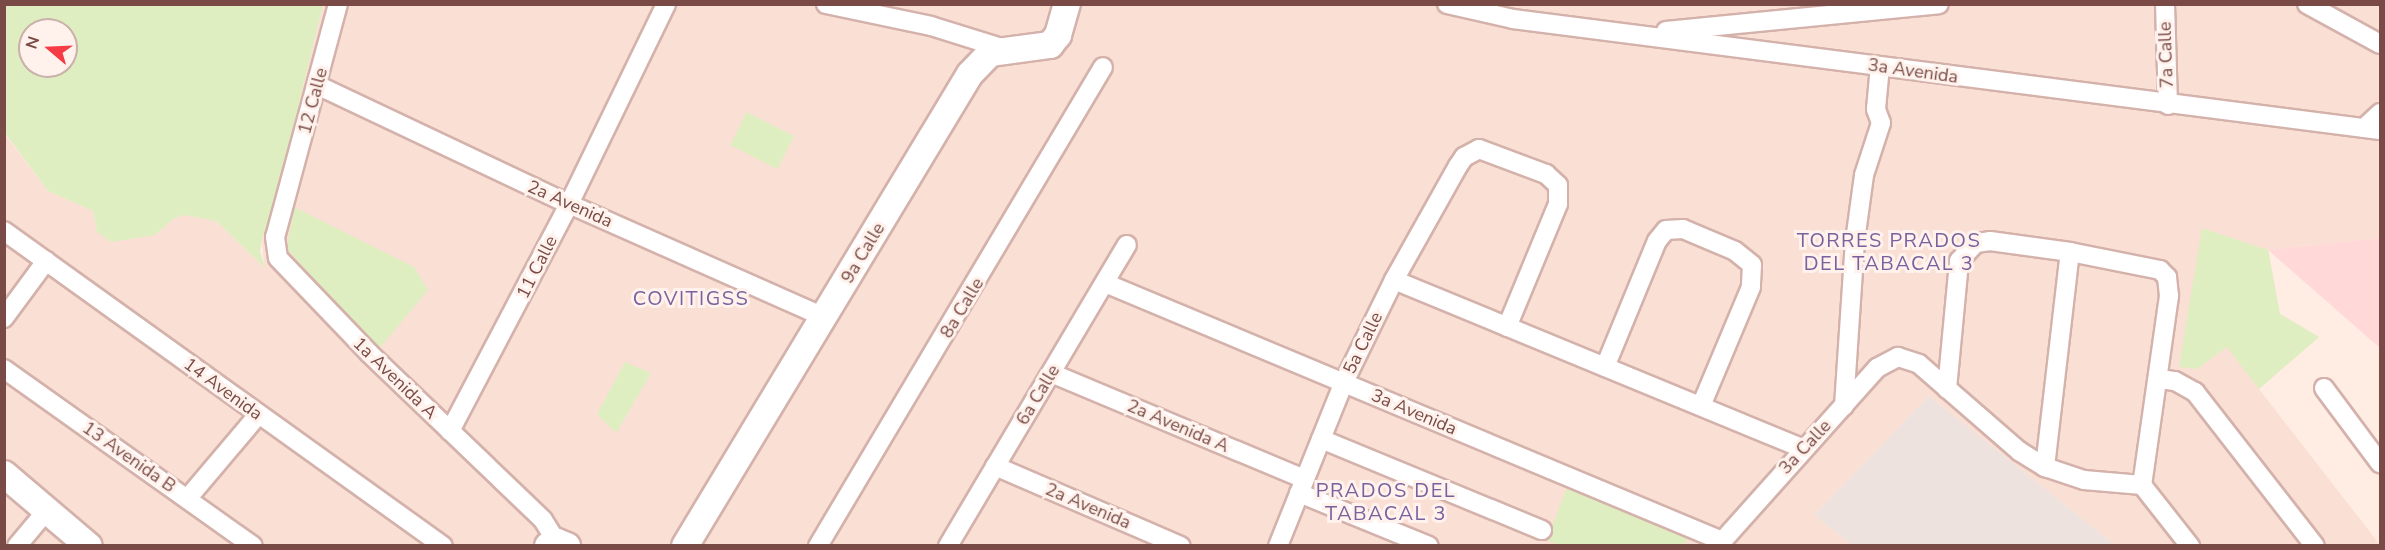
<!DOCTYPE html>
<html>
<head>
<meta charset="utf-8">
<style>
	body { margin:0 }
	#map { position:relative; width:2385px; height:550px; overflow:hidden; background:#ffede3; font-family:"Nunito Sans",sans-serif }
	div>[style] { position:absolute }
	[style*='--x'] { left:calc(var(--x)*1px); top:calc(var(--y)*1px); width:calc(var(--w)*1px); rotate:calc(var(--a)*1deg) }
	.residential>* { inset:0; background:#f9dfd4 }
	.commercial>* { inset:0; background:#ffd8d7 }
	.industrial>* { inset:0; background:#eee2de }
	.green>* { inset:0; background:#dfeec0; transform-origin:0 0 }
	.roads { filter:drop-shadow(2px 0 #d4b2ab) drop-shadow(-2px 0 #d4b2ab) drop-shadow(0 2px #d4b2ab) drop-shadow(0 -2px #d4b2ab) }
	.street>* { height:18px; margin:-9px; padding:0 9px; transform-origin:9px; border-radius:9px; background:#fff }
	.secondary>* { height:26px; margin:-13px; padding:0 13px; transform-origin:13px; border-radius:13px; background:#fff }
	span { translate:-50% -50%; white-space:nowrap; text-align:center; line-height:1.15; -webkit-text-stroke:6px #fff2ec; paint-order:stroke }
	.street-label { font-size:18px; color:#7a4b46 }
	.neighbourhood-label { font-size:20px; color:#79619e; letter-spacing:1.5px }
	.frame { position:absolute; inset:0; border:6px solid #7a4b46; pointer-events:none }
	.north { position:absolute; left:18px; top:18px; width:60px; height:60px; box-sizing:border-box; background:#fff2ec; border:2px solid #caafaa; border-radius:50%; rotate:289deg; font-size:16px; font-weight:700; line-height:24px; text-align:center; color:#7a4b46 }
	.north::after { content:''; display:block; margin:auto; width:21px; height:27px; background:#f53c44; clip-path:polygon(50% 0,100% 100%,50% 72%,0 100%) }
</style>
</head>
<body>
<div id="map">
	<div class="residential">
		<div style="clip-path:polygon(323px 5px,2380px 5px,2380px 238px,2268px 250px,2280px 314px,2319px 337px,2259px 389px,2380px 545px,2115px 545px,1929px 396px,1814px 515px,1852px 545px,5px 545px,4px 133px,48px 191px,93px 211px,97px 232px,155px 235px,173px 219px,184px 215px,216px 221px,264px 267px,262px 239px,269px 225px)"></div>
	</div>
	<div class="commercial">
		<div style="clip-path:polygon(2380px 238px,2380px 348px,2268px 250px)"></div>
	</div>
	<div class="industrial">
		<div style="clip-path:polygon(1929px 396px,2115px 545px,1852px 545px,1814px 515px)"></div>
	</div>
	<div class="green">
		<div style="clip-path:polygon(evenodd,4px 5px,323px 5px,269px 226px,262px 239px,260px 251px,265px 268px,216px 221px,184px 215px,173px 219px,155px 235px,111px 242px,97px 232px,93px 211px,48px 191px,5px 133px,4px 5px,30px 30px,66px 30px,66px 66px,30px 66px,30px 30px)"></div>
		<div style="left:747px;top:112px;width:53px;height:37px;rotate:27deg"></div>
		<div style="clip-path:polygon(294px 207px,414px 267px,428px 290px,378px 350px,287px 249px)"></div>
		<div style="clip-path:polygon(2202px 228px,2268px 250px,2280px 314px,2319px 337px,2259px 389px,2227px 347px,2197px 369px,2179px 367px)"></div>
		<div style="clip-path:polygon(625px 362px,651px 373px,616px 433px,597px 414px)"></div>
		<div style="clip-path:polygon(1569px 482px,1690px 536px,1682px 546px,1561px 546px,1547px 540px)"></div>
	</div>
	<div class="roads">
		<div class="street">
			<div style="--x:338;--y:4;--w:241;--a:105.1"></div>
			<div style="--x:275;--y:237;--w:21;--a:82"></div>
			<div style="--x:278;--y:258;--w:132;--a:46.2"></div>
			<div style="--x:369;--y:353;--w:241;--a:43.8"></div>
			<div style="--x:543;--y:520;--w:26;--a:58"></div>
			<div style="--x:826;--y:4;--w:107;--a:11.8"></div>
			<div style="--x:931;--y:26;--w:81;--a:17.3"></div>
			<div style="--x:1447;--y:4;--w:68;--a:12.8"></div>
			<div style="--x:1513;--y:19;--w:874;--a:7.3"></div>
			<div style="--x:2165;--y:4;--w:101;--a:88.3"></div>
			<div style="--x:2307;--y:4;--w:83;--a:28.7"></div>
			<div style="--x:1666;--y:31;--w:274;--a:-5.6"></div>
			<div style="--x:317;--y:85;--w:279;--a:25.3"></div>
			<div style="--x:569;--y:204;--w:279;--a:23.9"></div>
			<div style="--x:2364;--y:128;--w:22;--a:-43"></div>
			<div style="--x:4;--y:231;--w:540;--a:35.66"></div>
			<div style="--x:1394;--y:280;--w:441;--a:22.4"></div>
			<div style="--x:1105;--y:283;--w:669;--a:22.69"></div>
			<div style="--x:4;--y:318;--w:71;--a:-53.6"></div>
			<div style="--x:1605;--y:367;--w:136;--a:-67.6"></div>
			<div style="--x:1657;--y:241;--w:14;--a:-51"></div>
			<div style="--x:1666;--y:230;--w:17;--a:-3"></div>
			<div style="--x:1683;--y:229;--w:56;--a:22.9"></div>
			<div style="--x:1735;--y:251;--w:22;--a:39"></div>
			<div style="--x:1752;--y:265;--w:22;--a:93"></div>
			<div style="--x:1751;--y:287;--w:129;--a:112.8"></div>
			<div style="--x:4;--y:369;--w:305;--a:35.4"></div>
			<div style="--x:1051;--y:373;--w:274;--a:22.7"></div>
			<div style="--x:2160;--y:379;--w:15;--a:8"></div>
			<div style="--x:2175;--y:381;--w:23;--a:29"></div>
			<div style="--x:2195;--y:392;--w:195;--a:52.1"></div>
			<div style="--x:2324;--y:388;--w:94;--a:53.3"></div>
			<div style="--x:1947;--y:389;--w:129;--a:-84.6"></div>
			<div style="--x:1959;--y:261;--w:25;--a:-47"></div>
			<div style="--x:1976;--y:243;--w:14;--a:-8"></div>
			<div style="--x:1990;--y:241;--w:81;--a:7.8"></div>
			<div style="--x:2070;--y:252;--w:92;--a:11.3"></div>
			<div style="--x:2160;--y:270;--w:10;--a:45"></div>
			<div style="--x:2167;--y:277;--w:19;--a:84"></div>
			<div style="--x:2169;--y:296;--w:191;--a:98.1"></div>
			<div style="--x:1844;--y:406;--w:165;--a:-86.2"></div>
			<div style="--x:1855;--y:241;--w:67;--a:-82.2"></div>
			<div style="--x:1864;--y:175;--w:55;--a:-71.9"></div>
			<div style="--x:1881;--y:123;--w:15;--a:-110"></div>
			<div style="--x:1876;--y:109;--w:43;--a:-84.7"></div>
			<div style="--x:450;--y:431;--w:256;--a:-62.3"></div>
			<div style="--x:569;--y:204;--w:222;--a:-64.1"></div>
			<div style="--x:1321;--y:439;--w:239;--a:22.4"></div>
			<div style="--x:995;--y:466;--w:202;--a:23.3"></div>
			<div style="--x:2045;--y:467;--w:216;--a:-83.4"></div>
			<div style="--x:1299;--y:493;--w:140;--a:22.2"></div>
			<div style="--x:187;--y:499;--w:110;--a:-49.8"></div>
			<div style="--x:17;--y:546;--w:47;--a:-50.2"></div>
			<div style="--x:818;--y:546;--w:557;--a:-59.25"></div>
			<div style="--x:948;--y:546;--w:350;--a:-59.3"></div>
			<div style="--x:1278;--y:546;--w:177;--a:-68.1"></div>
			<div style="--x:1344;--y:382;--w:114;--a:-63.9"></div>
			<div style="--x:1394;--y:280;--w:131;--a:-60.7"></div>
			<div style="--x:1458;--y:166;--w:11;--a:-56"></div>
			<div style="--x:1464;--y:157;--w:17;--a:-28"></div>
			<div style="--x:1479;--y:149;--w:72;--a:20.5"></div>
			<div style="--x:1546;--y:174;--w:16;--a:43"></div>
			<div style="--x:1558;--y:185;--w:19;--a:90"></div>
			<div style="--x:1558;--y:204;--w:133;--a:112.5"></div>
			<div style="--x:1718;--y:546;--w:239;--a:-48.2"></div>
			<div style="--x:1877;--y:368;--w:24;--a:-28"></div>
			<div style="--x:1898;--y:357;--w:22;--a:18"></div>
			<div style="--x:1919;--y:364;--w:133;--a:41"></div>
			<div style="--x:2019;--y:451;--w:31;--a:32"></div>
			<div style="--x:2045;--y:467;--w:41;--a:18.4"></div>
			<div style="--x:2084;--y:480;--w:58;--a:4.9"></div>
			<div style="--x:2142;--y:485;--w:78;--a:51.8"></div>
		</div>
		<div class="secondary">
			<div style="--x:4;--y:474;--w:111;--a:40.3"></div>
			<div style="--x:548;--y:546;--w:10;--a:-24"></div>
			<div style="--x:557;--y:542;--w:11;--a:22"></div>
			<div style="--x:685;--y:546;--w:551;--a:-58.88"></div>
			<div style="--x:970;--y:74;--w:29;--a:-46"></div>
			<div style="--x:990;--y:53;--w:61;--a:-7.6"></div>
			<div style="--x:1050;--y:45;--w:13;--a:-51"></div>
			<div style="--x:1058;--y:35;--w:32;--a:-74"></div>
		</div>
	</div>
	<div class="street-label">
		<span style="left:2166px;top:55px;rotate:-92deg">7a Calle</span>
		<span style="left:1913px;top:71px;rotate:8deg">3a Avenida</span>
		<span style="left:313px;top:101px;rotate:-75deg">12 Calle</span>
		<span style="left:570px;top:204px;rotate:24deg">2a Avenida</span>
		<span style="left:863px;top:253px;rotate:-59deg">9a Calle</span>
		<span style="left:537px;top:267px;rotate:-63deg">11 Calle</span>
		<span style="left:962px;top:308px;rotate:-59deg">8a Calle</span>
		<span style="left:1363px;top:343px;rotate:-64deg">5a Calle</span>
		<span style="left:395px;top:378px;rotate:44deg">1a Avenida A</span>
		<span style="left:223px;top:389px;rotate:36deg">14 Avenida</span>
		<span style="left:1038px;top:395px;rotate:-59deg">6a Calle</span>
		<span style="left:1414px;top:412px;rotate:23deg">3a Avenida</span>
		<span style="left:1178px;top:426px;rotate:23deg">2a Avenida A</span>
		<span style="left:1805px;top:447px;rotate:-47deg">3a Calle</span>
		<span style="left:129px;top:457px;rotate:35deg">13 Avenida B</span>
		<span style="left:1088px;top:506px;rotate:23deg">2a Avenida</span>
	</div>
	<div class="neighbourhood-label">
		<span style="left:1889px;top:252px">TORRES PRADOS<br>DEL TABACAL 3</span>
		<span style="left:691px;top:298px">COVITIGSS</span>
		<span style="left:1386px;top:502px">PRADOS DEL<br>TABACAL 3</span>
	</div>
	<div class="frame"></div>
	<div class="north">N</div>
</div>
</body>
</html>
